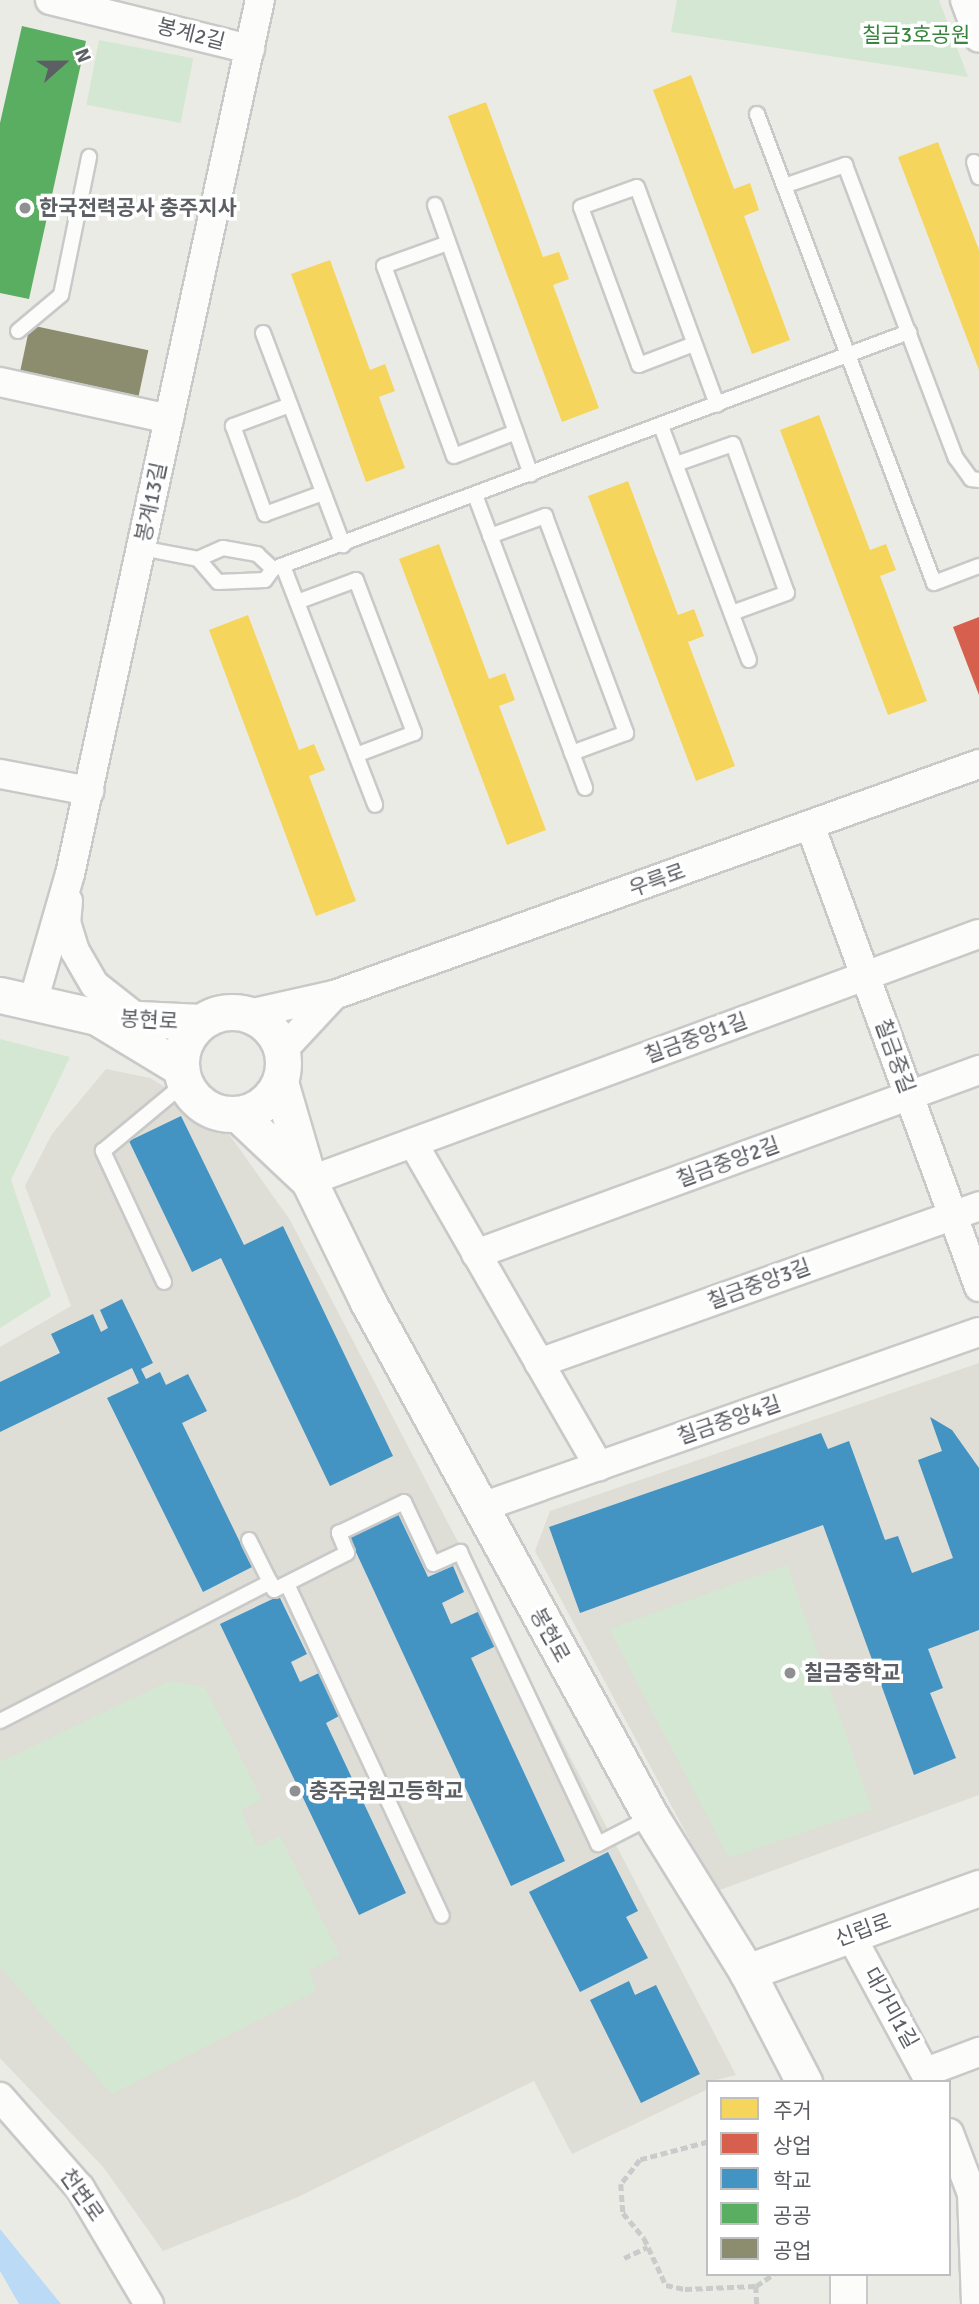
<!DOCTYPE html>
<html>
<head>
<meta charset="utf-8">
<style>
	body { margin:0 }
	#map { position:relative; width:979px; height:2304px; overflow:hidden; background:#ebebe6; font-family:Signika,"Noto Sans KR",sans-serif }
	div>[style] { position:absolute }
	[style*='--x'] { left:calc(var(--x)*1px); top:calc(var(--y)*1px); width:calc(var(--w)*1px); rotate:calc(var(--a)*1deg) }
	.education>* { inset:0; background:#deddd6 }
	.green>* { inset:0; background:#d4e7d2; transform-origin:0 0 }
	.water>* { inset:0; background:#bbdaf5 }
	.homes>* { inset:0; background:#f6d55c }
	.shops>* { inset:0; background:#d6604d }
	.schools>* { inset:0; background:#4393c3 }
	.public>* { inset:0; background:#5aae61 }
	.industry>* { inset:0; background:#8c8c6e; transform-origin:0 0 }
	.path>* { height:4.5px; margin-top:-2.25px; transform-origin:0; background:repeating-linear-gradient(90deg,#c9ccca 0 7px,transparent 0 10.5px) }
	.roads { filter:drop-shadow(2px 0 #c8c9c8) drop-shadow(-2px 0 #c8c9c8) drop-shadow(0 2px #c8c9c8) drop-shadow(0 -2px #c8c9c8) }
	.service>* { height:14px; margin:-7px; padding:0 7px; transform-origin:7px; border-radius:7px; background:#fcfcfb }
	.minor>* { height:28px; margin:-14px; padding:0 14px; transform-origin:14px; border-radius:14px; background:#fcfcfb }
	.tertiary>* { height:35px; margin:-17.5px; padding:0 17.5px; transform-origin:17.5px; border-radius:17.5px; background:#fcfcfb }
	.tertiary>.ring { margin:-17.5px; padding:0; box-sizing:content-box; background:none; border:35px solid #fcfcfb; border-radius:50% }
	.dots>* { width:19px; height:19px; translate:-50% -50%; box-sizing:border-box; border:4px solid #fff; border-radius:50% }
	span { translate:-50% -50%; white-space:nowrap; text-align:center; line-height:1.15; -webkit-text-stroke:7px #fff; paint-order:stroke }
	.street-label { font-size:21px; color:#5c5f64 }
	.park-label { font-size:21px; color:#39853f }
	.poi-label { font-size:21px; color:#5c5f64; font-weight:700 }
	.left { translate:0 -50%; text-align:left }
	.legend { position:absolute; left:706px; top:2080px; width:245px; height:196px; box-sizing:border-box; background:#fff; border:2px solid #bebfc1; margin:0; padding:9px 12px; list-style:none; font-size:21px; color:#5c5f64 }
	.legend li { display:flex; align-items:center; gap:14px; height:35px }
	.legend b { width:35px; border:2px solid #bebfc1 }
	.north { position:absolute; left:28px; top:28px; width:70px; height:70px; -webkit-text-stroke:5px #fff; paint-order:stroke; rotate:69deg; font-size:19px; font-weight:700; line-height:28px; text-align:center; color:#5c5f64 }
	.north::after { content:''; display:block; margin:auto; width:24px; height:32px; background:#5c5f64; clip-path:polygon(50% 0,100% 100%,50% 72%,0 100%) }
</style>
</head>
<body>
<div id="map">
	<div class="education">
		<div style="clip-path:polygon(106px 1069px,150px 1078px,219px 1120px,290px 1220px,736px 2075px,708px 2082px,708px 2089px,572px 2154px,534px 2081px,298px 2197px,163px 2251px,104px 2168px,0 2058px,0 1347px,71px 1306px,25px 1186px,52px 1134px)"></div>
		<div style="clip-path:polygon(979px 1363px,979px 1795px,717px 1891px,535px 1551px,550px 1511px)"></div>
	</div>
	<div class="green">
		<div style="clip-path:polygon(677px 0,939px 0,968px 77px,671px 32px)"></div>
		<div style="left:99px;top:40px;width:96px;height:66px;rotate:11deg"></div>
		<div style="clip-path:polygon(0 1039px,70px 1057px,11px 1180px,51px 1296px,0 1328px)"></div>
		<div style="clip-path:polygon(787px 1565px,872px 1809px,729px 1858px,609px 1629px)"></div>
		<div style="clip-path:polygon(169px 1681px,205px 1687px,262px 1799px,241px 1810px,257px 1847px,280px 1836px,340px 1955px,310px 1970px,316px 1991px,112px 2094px,0 1967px,0 1762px)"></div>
	</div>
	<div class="water">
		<div style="clip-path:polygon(0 2229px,61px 2304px,19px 2304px,0 2271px)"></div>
	</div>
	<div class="homes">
		<div style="clip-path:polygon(691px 75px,734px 189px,750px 183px,759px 210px,744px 216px,790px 340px,752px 354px,653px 90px)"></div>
		<div style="clip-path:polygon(486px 102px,543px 257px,559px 252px,569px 279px,553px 285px,599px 408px,562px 422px,448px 116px)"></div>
		<div style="clip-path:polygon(938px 142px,979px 250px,979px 370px,898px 157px)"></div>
		<div style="clip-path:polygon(330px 260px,370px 370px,385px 364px,395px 391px,379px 397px,405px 468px,366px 482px,291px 274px)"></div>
		<div style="clip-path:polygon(819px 415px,870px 550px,886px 544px,896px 570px,880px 576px,927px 701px,888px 715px,780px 430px)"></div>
		<div style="clip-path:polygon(628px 481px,678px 615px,694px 609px,704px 636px,688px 642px,735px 766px,696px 781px,588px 496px)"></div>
		<div style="clip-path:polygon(439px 544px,489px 679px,505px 673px,515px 700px,499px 706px,546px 830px,507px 845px,399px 559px)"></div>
		<div style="clip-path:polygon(248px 615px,299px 750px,314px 744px,325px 770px,309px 776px,356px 901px,316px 916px,209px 630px)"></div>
	</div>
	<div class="shops">
		<div style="clip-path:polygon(979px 617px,979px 695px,953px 627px)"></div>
	</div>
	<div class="schools">
		<div style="clip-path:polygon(181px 1116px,244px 1245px,283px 1226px,393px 1456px,330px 1486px,221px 1258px,192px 1272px,129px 1141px)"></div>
		<div style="clip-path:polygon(122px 1299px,153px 1363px,141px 1369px,146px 1379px,160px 1372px,166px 1385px,188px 1374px,207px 1411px,182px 1423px,252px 1567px,203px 1592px,107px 1398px,139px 1383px,132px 1368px,0 1432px,0 1382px,60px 1353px,51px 1334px,93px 1314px,101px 1332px,108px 1328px,100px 1310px)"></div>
		<div style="clip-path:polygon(930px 1417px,952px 1430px,979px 1468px,979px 1630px,928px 1649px,943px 1688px,930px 1693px,956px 1758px,914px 1775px,823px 1525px,580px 1613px,549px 1527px,821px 1433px,828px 1449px,849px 1441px,885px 1540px,898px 1536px,912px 1573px,953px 1558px,918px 1460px,942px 1451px)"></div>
		<div style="clip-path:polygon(398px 1514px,428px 1577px,453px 1566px,464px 1592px,442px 1603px,451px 1624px,482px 1610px,498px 1645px,471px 1658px,565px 1861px,511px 1886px,349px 1537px)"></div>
		<div style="clip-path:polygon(279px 1596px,307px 1654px,291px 1662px,300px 1682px,321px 1672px,341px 1715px,326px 1723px,406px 1893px,359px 1915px,220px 1624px)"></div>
		<div style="clip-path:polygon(608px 1852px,638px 1911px,626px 1917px,648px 1958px,580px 1992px,529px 1892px)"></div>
		<div style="clip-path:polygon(629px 1981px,635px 1995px,656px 1985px,700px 2074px,641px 2103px,590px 2000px)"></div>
	</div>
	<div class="public">
		<div style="clip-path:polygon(22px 26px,86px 41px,29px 299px,0 293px,0 123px)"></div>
	</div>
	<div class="industry">
		<div style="left:30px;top:325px;width:121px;height:48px;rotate:12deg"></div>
	</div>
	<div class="path">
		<div style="--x:708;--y:2142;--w:70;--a:165.2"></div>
		<div style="--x:640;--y:2160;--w:31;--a:128"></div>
		<div style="--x:621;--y:2184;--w:29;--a:86"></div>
		<div style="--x:623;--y:2213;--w:33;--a:50"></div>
		<div style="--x:644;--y:2238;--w:52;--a:64.9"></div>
		<div style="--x:666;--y:2285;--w:19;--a:12"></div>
		<div style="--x:685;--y:2289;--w:71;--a:-2.4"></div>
		<div style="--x:756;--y:2286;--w:22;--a:-34"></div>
		<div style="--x:624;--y:2258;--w:26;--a:-25"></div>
		<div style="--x:756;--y:2286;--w:18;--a:87"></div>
	</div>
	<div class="roads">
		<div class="service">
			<div style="--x:757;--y:114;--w:501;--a:69.32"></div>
			<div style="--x:934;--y:583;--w:48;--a:-20.7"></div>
			<div style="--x:974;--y:162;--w:16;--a:72"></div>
			<div style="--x:784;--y:186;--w:65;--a:-19"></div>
			<div style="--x:845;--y:165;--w:313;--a:69.3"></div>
			<div style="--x:956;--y:458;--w:26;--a:54"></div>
			<div style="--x:971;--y:479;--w:8;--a:7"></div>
			<div style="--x:435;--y:205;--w:286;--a:70.4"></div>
			<div style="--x:448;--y:243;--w:68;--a:160.2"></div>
			<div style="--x:384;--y:266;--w:202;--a:69.8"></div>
			<div style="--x:454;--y:456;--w:66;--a:-21.2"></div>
			<div style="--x:18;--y:331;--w:56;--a:-39.9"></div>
			<div style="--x:61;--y:295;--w:141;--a:-78.5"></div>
			<div style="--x:263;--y:333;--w:227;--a:69.3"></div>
			<div style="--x:694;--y:344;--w:59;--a:159.1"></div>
			<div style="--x:639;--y:365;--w:168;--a:-110.2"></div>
			<div style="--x:581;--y:207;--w:59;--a:-19.7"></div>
			<div style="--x:637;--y:187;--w:232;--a:69.8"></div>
			<div style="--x:290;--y:405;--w:61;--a:159.8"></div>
			<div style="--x:233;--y:426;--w:94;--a:70"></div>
			<div style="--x:265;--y:514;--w:62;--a:-19.9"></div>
			<div style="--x:661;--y:426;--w:250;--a:69.4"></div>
			<div style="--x:676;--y:464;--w:60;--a:-19.3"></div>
			<div style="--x:733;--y:444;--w:158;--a:70.1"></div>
			<div style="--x:787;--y:593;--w:59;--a:160"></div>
			<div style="--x:475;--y:495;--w:313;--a:69.4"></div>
			<div style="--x:490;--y:536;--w:59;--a:-20"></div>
			<div style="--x:545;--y:516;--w:232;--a:69.5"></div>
			<div style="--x:626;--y:733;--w:58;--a:159.7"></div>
			<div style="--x:141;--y:548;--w:58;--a:10.9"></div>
			<div style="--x:198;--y:559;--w:27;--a:-24"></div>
			<div style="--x:223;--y:548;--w:35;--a:10"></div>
			<div style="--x:257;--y:554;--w:22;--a:43"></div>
			<div style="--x:198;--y:559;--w:30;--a:49"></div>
			<div style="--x:218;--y:582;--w:47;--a:-2.4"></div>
			<div style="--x:265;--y:580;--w:14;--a:-54"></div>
			<div style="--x:273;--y:569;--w:679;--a:-20.44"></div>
			<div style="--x:283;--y:566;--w:256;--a:68.9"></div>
			<div style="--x:297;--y:602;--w:63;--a:-20.4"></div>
			<div style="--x:356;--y:580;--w:164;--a:69.2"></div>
			<div style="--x:414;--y:733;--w:62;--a:159.2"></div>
			<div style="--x:164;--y:1282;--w:145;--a:-115"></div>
			<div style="--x:103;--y:1151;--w:107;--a:-39.7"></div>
			<div style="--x:249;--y:1540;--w:56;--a:63.4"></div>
			<div style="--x:274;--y:1590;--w:82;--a:-26.9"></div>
			<div style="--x:347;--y:1553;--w:22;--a:-112"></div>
			<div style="--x:339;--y:1533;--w:72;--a:-25.5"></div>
			<div style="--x:404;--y:1502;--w:68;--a:64.9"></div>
			<div style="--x:433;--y:1564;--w:30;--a:-24"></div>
			<div style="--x:460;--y:1552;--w:323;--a:64.7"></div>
			<div style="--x:598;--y:1844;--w:59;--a:-27"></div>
			<div style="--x:287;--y:1584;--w:366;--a:65"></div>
			<div style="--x:0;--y:1721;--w:304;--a:-27.2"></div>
		</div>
		<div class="minor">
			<div style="--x:50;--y:0;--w:206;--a:13.8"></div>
			<div style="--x:965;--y:0;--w:40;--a:69.8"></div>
			<div style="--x:0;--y:382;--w:173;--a:12.3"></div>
			<div style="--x:0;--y:774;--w:91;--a:10.8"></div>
			<div style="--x:810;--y:825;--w:492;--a:69.9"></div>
			<div style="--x:68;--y:901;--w:21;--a:95"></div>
			<div style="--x:66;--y:922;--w:30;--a:73"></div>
			<div style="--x:75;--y:951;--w:39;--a:60"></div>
			<div style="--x:95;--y:985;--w:55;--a:38.3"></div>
			<div style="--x:33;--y:1002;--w:133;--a:-73.9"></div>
			<div style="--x:70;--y:874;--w:894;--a:-77.74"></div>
			<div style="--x:249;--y:1014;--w:87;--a:-12.6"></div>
			<div style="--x:334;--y:995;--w:685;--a:-19.7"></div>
			<div style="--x:282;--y:1051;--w:76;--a:-47.1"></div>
			<div style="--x:413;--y:1143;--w:373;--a:60.1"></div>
			<div style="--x:309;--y:1181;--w:714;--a:-20.24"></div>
			<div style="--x:476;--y:1254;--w:536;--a:-20.09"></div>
			<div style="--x:539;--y:1363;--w:467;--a:-19.6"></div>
			<div style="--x:479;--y:1508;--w:530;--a:-19.39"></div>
			<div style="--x:850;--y:1934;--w:168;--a:61.6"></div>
			<div style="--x:926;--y:2072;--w:57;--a:-20.7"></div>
			<div style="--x:0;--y:2097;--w:121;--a:48.7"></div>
			<div style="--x:80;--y:2188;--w:135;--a:59.3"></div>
			<div style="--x:949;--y:2133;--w:65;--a:69.3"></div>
			<div style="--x:972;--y:2194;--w:110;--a:87.9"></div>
		</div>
		<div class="tertiary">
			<div style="--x:0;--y:995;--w:99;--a:12.8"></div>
			<div style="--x:97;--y:1017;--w:104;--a:2.8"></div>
			<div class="ring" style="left:181px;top:1012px;width:67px;height:67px"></div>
			<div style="--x:100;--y:1019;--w:95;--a:31.2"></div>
			<div style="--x:280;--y:1082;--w:103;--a:73.7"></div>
			<div style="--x:309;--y:1181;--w:135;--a:64"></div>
			<div style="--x:368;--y:1302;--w:588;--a:61.21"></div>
			<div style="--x:651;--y:1817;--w:182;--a:58.2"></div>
			<div style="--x:747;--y:1972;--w:124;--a:62.6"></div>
			<div style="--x:238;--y:1114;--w:98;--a:43.3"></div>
			<div style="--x:747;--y:1972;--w:247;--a:-19.9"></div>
			<div style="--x:848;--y:2274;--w:30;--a:90"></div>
		</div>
	</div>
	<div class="dots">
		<div style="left:25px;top:208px;background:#8e9092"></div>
		<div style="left:790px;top:1673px;background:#8e9092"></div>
		<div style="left:295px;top:1791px;background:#8e9092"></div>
	</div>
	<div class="street-label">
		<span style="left:191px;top:34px;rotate:14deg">봉계2길</span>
		<span style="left:151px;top:502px;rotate:-78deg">봉계13길</span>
		<span style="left:657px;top:880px;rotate:-20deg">우륵로</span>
		<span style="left:149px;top:1020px;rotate:3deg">봉현로</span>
		<span style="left:696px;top:1038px;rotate:-20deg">칠금중앙1길</span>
		<span style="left:895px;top:1056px;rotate:70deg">칠금중길</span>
		<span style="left:728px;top:1162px;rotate:-20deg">칠금중앙2길</span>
		<span style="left:759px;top:1284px;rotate:-20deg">칠금중앙3길</span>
		<span style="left:729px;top:1420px;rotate:-19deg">칠금중앙4길</span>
		<span style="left:550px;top:1635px;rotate:61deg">봉현로</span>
		<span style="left:863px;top:1930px;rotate:-20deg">신립로</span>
		<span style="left:891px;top:2008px;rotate:61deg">대가미1길</span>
		<span style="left:82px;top:2195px;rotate:55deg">천변로</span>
	</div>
	<div class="park-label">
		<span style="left:916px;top:35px">칠금3호공원</span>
	</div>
	<div class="poi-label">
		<span class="left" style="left:39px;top:208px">한국전력공사 충주지사</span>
		<span class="left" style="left:804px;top:1673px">칠금중학교</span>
		<span class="left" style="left:309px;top:1791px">충주국원고등학교</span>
	</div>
	<ul class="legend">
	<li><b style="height:19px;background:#f6d55c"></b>주거</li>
	<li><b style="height:19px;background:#d6604d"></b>상업</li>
	<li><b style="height:19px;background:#4393c3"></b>학교</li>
	<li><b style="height:19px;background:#5aae61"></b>공공</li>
	<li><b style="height:19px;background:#8c8c6e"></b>공업</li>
	</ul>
	<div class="north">N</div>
</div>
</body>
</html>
